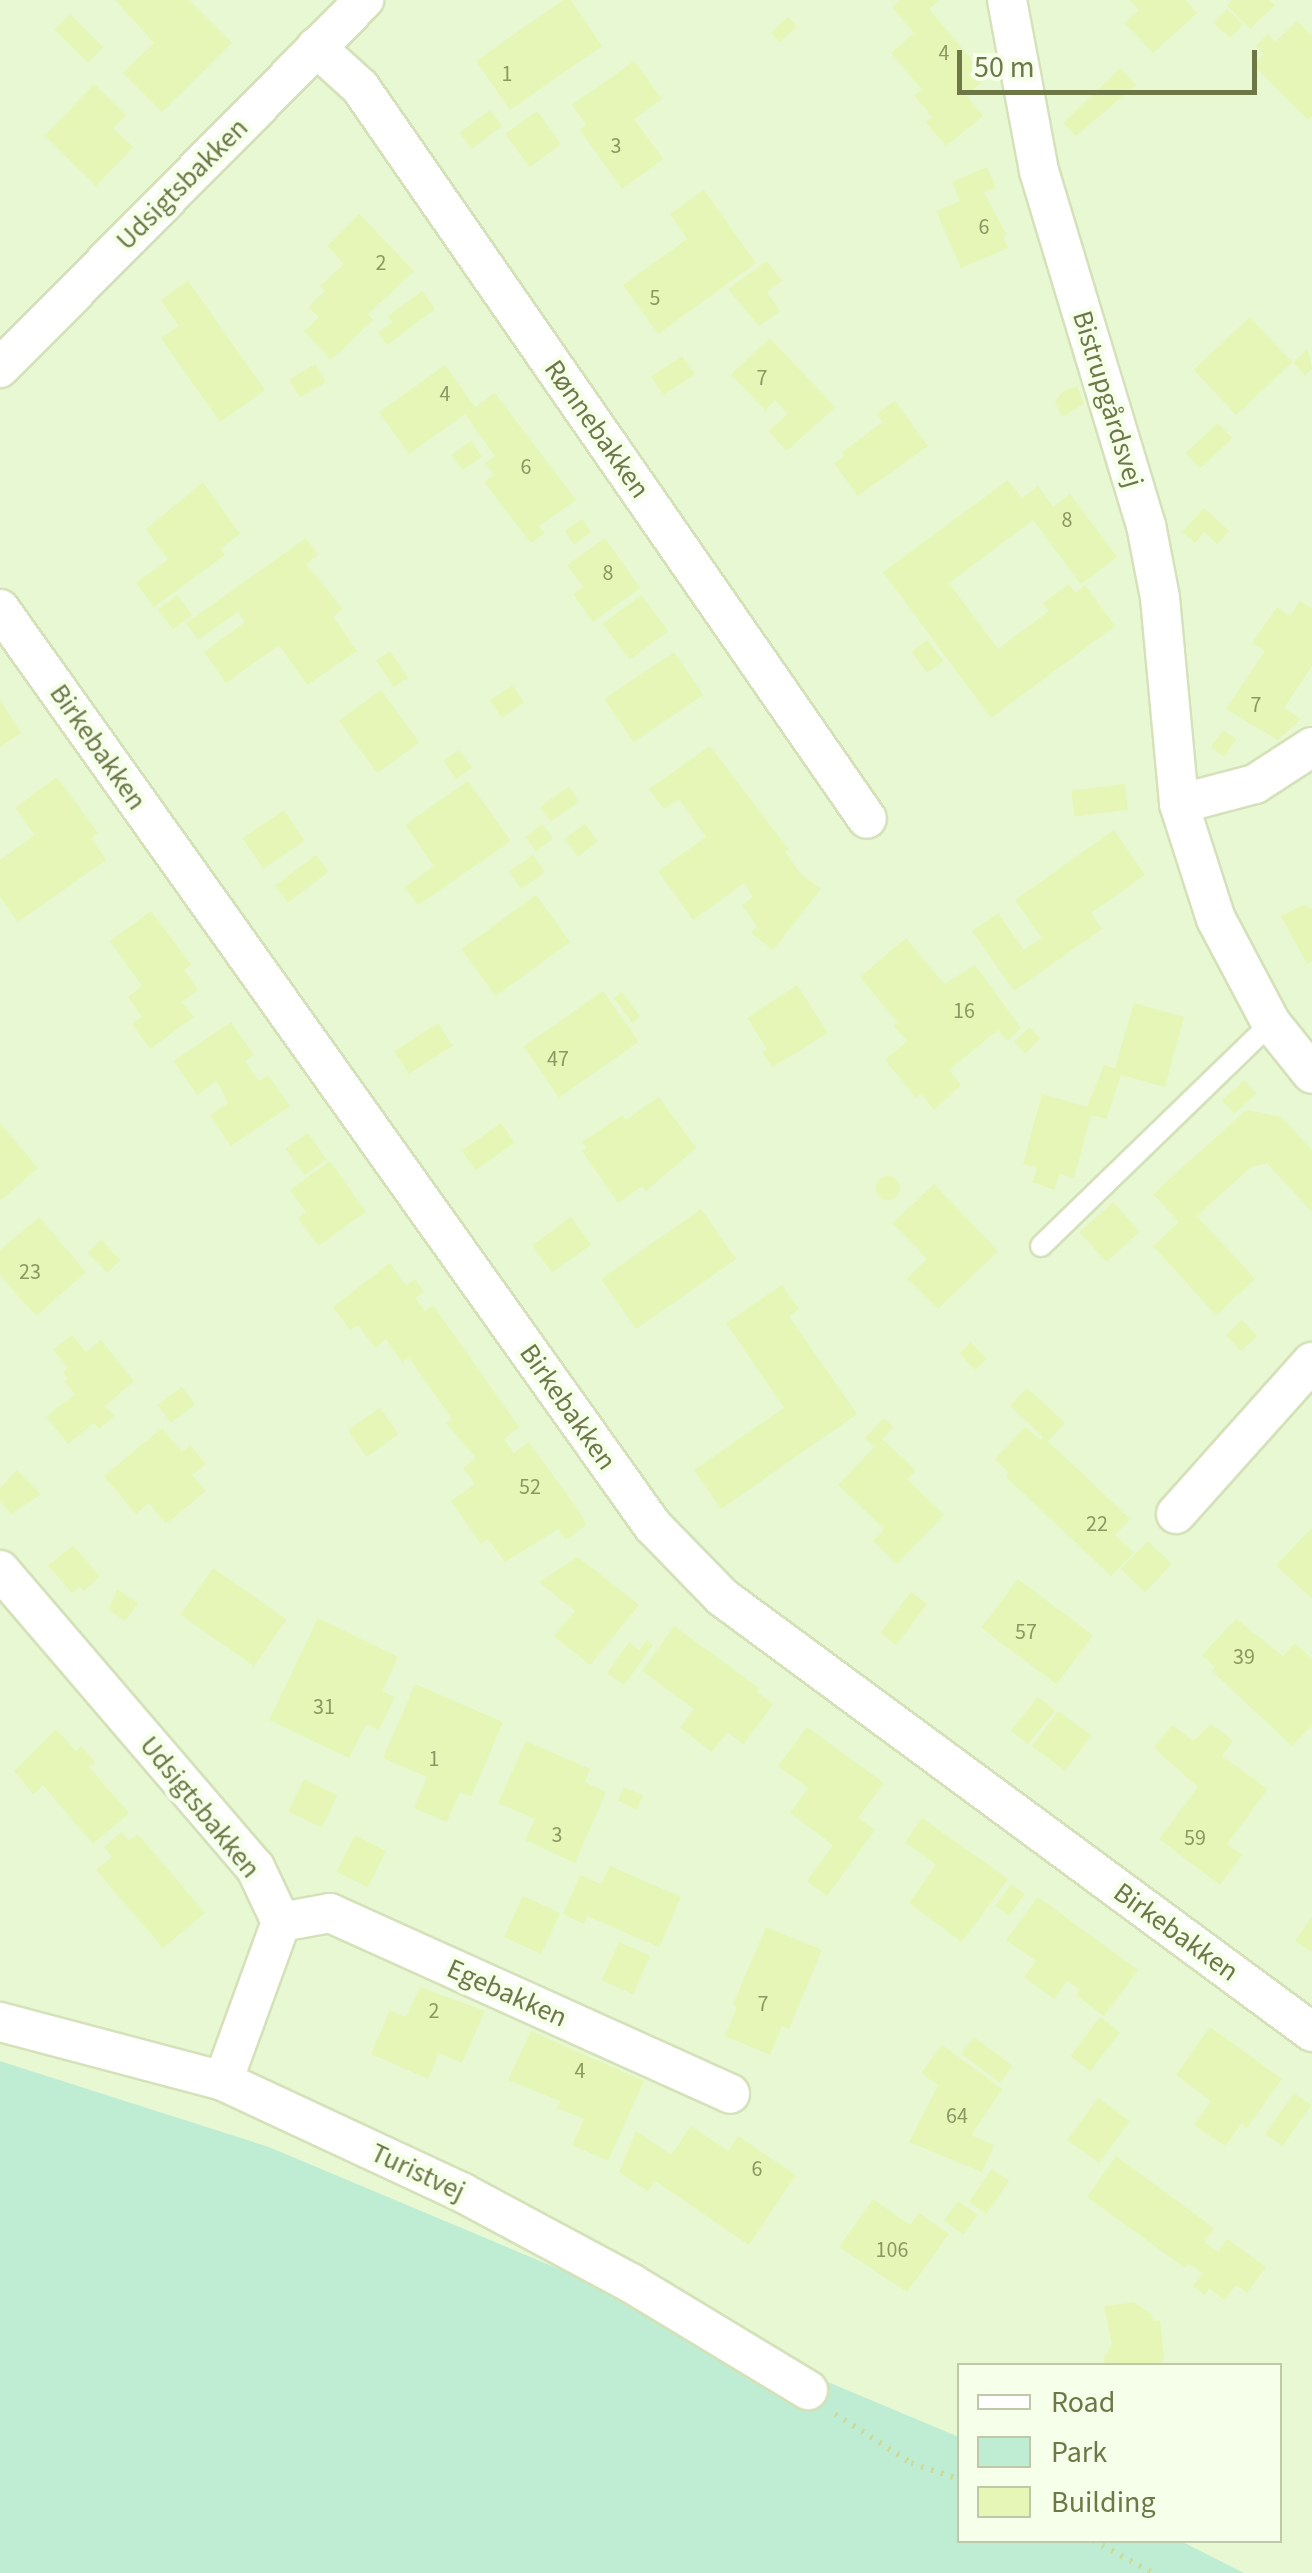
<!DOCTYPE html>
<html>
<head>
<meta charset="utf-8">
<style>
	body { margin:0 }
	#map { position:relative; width:1312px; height:2573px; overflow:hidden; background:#f1fee1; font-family:"Source Sans 3",sans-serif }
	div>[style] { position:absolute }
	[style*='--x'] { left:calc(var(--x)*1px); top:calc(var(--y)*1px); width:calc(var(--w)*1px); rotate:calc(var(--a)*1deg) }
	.residential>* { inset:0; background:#e8f8d2 }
	.green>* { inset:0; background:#bfedd4 }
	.building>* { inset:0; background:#e6f6b7; transform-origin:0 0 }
	.round { border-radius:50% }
	.path>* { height:6px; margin-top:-3px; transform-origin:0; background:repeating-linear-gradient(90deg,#cbdb9a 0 2.5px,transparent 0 10.5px) }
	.roads { filter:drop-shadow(2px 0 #d4e1b9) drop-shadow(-2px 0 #d4e1b9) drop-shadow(0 2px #d4e1b9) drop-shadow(0 -2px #d4e1b9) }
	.lane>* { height:20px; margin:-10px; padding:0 10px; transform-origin:10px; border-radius:10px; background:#fff }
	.street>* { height:38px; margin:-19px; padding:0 19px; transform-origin:19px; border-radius:19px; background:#fff }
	span { translate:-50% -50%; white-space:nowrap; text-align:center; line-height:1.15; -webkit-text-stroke:9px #f5ffea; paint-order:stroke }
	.number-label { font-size:22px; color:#8b9862 }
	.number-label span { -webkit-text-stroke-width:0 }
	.street-label { font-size:28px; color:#6d7846 }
	.legend { position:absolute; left:957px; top:2363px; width:325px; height:180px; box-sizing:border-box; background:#f5ffea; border:2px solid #bfc9a8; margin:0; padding:12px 18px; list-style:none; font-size:30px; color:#6d7846 }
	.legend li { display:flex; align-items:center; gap:20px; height:50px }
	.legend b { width:50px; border:2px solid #bfc9a8 }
	.scale { position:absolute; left:957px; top:50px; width:300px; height:45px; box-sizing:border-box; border:5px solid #6d7846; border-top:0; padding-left:12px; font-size:30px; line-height:35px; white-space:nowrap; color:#6d7846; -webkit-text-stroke:8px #f5ffea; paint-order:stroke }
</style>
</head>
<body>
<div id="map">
	<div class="residential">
		<div style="clip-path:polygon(0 0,1312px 0,1312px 2573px,1244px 2573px,1181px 2541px,1280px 2540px,1280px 2366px,959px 2366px,959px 2437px,269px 2147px,0 2061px)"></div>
	</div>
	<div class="green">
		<div style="clip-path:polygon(0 2061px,269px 2147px,959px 2437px,959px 2540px,1181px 2541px,1244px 2573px,0 2573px)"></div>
	</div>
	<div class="building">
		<div style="clip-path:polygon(115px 0,189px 0,232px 43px,162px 112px,123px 73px,154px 43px)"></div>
		<div style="clip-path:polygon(563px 0,571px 0,602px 46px,510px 110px,476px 61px)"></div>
		<div style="clip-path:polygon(900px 0,940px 0,929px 9px,987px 78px,966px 95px,983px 116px,946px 146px,925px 122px,932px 117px,914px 95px,922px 90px,891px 53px,914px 33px,892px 7px)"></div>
		<div style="clip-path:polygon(1129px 0,1185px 0,1197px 13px,1153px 53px,1125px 23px,1139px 10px)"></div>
		<div style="clip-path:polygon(1232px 0,1270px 0,1275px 5px,1250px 29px,1227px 6px)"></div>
		<div style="left:1227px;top:9px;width:22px;height:19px;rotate:43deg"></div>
		<div style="left:70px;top:14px;width:47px;height:22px;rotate:45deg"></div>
		<div style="left:788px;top:17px;width:13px;height:23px;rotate:48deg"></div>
		<div style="clip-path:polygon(1297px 21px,1312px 35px,1312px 116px,1308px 120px,1253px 65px,1263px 54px,1256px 46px,1268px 34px,1275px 42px)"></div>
		<div style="clip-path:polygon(634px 61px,662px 99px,634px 119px,663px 159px,622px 189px,580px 130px,586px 125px,572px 105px)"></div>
		<div style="clip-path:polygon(1120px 68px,1136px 85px,1076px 136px,1063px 123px)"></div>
		<div style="clip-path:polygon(94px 84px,126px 115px,113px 128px,133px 147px,96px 186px,45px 136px)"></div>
		<div style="left:490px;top:110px;width:20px;height:38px;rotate:53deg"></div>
		<div style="left:537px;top:111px;width:41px;height:39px;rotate:54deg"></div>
		<div style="clip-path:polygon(987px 167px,996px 188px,984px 192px,1007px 236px,1003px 237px,1008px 248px,961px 268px,936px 211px,960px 201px,952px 182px)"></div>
		<div style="clip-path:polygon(704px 190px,756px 263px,658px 334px,623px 285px,687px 239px,670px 214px)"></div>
		<div style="clip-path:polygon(359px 214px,414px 271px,368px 314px,373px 320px,331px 360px,304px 331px,319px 317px,308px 307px,325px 291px,320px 286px,344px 264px,327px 246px)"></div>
		<div style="clip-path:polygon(767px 261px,782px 281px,767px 292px,780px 311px,759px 326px,728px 289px)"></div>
		<div style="clip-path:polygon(188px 281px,265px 390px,220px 422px,161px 338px,179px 326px,161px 300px)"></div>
		<div style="clip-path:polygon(422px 291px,435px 309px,387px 345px,378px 332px,392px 322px,388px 316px)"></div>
		<div style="left:1250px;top:317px;width:62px;height:77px;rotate:47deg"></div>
		<div style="clip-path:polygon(770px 338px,835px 407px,787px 451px,768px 431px,788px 414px,775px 400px,765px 410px,731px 374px)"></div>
		<div style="clip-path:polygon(1308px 349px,1312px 369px,1305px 376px,1293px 362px)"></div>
		<div style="left:682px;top:356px;width:22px;height:37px;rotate:56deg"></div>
		<div style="left:315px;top:364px;width:21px;height:30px;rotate:59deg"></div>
		<div style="clip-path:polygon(445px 365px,475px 407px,495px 393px,576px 500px,539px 526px,545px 533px,531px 543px,484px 482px,494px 475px,485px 463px,495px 456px,465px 414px,409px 454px,379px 412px)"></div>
		<div style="clip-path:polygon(1077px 386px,1084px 404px,1062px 417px,1055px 402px,1063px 391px)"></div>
		<div style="clip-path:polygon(895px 401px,928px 446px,858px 496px,834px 463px,845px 456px,842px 452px,883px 422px,877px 414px)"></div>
		<div style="left:1218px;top:423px;width:21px;height:44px;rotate:47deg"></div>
		<div style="left:471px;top:441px;width:19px;height:24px;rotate:55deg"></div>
		<div style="clip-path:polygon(1008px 480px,1022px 498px,1038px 486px,1053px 507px,1070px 494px,1117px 557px,1081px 584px,1033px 520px,949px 583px,998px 649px,1049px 611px,1043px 603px,1069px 584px,1075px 593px,1085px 585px,1115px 626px,991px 718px,883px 572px)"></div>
		<div style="clip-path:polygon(203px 482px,240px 534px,220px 549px,225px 555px,154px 607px,136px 583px,168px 560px,146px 529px)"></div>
		<div style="clip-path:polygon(1204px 508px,1229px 531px,1217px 544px,1204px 532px,1195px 543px,1182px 532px)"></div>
		<div style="left:582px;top:519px;width:16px;height:21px;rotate:55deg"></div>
		<div style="clip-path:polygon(306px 538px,318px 555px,306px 564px,343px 609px,333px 617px,357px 651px,307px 685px,279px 645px,226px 683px,204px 652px,245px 622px,238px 612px,198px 640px,186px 623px)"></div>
		<div style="clip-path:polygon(605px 538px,640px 588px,593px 622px,573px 594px,583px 587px,567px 565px)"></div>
		<div style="left:177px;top:595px;width:25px;height:24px;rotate:53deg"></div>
		<div style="left:641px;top:595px;width:45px;height:48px;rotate:53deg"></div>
		<div style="clip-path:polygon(1300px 601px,1312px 609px,1312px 666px,1284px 708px,1301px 719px,1278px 740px,1226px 709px,1265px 651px,1252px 643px,1277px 607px,1290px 616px)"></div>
		<div style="left:928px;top:640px;width:26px;height:20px;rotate:54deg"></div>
		<div style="left:390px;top:651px;width:32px;height:17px;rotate:56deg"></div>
		<div style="left:674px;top:652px;width:52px;height:84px;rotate:56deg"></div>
		<div style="left:512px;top:685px;width:21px;height:27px;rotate:55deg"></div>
		<div style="left:381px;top:690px;width:65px;height:52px;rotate:54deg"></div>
		<div style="clip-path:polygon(0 700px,21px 733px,0 747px)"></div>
		<div style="left:1223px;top:730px;width:16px;height:21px;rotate:35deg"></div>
		<div style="clip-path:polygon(710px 746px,789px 850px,785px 852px,800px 873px,821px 889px,773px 950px,751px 933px,757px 926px,742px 905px,753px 897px,744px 883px,693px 920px,658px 871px,706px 837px,679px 799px,664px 809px,649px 789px)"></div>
		<div style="left:459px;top:750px;width:22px;height:19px;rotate:54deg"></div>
		<div style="clip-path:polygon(57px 777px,98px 833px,91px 838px,106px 860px,18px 922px,0 897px,0 860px,35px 835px,15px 808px)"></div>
		<div style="clip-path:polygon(468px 781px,511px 841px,418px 905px,405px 887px,434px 866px,405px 825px)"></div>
		<div style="left:1125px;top:784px;width:26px;height:54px;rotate:83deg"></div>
		<div style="left:569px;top:787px;width:18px;height:35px;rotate:56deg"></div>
		<div style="left:284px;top:810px;width:37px;height:50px;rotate:56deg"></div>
		<div style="left:542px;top:824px;width:18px;height:21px;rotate:52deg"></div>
		<div style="left:585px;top:824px;width:22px;height:25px;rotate:54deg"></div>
		<div style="clip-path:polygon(1114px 830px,1145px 875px,1091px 913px,1102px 929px,1014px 991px,972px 931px,998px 913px,1024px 950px,1042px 938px,1015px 900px)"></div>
		<div style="left:316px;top:855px;width:21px;height:51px;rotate:53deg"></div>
		<div style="left:533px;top:855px;width:21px;height:29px;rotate:55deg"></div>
		<div style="left:536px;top:895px;width:58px;height:92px;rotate:54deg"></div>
		<div style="clip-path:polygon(1304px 905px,1312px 909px,1312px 961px,1307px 964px,1281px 916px)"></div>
		<div style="clip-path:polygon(151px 911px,191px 965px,184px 970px,198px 990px,182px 1002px,194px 1017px,150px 1049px,132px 1024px,142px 1017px,128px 997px,142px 986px,110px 941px)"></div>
		<div style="clip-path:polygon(906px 938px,944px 984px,975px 965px,1021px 1028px,1007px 1041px,998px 1030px,949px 1070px,961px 1085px,934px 1110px,921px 1093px,916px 1098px,885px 1060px,907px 1041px,894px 1026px,898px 1023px,860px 977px)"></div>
		<div style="clip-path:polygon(797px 985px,828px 1033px,772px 1067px,762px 1052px,767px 1049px,747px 1018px)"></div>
		<div style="left:603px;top:991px;width:62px;height:97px;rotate:55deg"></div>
		<div style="left:622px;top:992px;width:31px;height:10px;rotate:54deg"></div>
		<div style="clip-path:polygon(1134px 1003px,1184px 1017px,1165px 1087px,1121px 1075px,1106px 1119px,1091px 1115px,1074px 1178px,1060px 1174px,1054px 1190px,1032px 1182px,1037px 1168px,1023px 1164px,1042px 1094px,1087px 1107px,1104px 1065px,1115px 1068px)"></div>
		<div style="clip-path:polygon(231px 1022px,254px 1055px,245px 1061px,259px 1081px,268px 1075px,290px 1106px,231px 1146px,210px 1115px,228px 1103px,219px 1085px,216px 1081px,197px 1095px,174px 1061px)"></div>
		<div style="left:438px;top:1023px;width:27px;height:52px;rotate:57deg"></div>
		<div style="left:1029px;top:1027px;width:16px;height:21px;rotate:45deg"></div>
		<div style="left:1244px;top:1080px;width:18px;height:30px;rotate:47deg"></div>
		<div style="clip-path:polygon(659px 1097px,696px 1148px,646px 1191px,642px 1186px,618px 1203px,582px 1151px,587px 1148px,582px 1142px,622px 1115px,626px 1120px)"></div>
		<div style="clip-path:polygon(1246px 1110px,1282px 1117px,1312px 1150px,1312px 1212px,1267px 1163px,1251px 1167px,1197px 1216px,1255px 1279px,1216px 1315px,1153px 1246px,1179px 1222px,1153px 1194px)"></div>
		<div style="clip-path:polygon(0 1123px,38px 1168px,0 1201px)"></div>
		<div style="left:501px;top:1123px;width:24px;height:48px;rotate:55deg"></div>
		<div style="left:308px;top:1133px;width:32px;height:27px;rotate:55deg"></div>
		<div style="clip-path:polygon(330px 1161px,366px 1212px,318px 1246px,298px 1218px,306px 1212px,290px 1190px)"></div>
		<div class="round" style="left:876px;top:1176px;width:24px;height:24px"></div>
		<div style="clip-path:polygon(934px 1184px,998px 1251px,938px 1309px,907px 1278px,927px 1259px,893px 1223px)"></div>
		<div style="left:1113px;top:1202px;width:40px;height:45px;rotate:48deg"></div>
		<div style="left:701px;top:1209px;width:61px;height:122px;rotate:55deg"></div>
		<div style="clip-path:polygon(39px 1217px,86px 1272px,36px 1316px,0 1275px,0 1250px)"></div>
		<div style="left:571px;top:1217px;width:34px;height:48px;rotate:54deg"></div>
		<div style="left:101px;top:1240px;width:28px;height:18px;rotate:46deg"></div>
		<div style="clip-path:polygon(390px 1263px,406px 1286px,415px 1279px,424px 1292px,415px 1298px,425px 1311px,433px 1305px,519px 1427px,504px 1439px,514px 1453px,529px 1442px,580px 1513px,586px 1525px,566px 1540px,558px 1529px,505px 1562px,488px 1539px,481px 1544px,451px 1501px,475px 1484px,463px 1468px,476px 1458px,446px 1423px,452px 1419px,409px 1358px,402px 1362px,386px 1339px,375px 1348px,358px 1325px,350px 1330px,333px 1307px)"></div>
		<div style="clip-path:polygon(782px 1285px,799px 1309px,789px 1316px,857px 1414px,721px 1509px,694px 1470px,784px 1408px,726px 1323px)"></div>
		<div style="left:1242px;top:1320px;width:22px;height:22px;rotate:47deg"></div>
		<div style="clip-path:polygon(72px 1335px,86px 1352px,101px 1340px,134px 1381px,105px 1406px,114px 1416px,99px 1429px,94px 1423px,68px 1444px,46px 1417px,75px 1394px,64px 1381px,68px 1379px,63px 1372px,68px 1368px,53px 1350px)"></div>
		<div style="left:971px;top:1342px;width:23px;height:16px;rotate:47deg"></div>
		<div style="left:182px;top:1387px;width:22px;height:30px;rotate:54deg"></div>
		<div style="clip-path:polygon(1027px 1388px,1065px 1423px,1048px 1441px,1130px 1519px,1115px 1535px,1134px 1553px,1111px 1576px,1006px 1477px,1009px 1473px,995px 1459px,1025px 1427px,1041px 1440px,1043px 1437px,1010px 1406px)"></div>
		<div style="left:380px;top:1408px;width:32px;height:39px;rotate:55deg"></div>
		<div style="clip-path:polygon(884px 1418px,893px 1427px,882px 1439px,916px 1470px,907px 1479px,944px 1515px,897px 1564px,873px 1541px,884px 1529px,838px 1485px,874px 1447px,865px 1438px)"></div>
		<div style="clip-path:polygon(162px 1428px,182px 1452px,190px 1445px,206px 1464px,192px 1475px,206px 1491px,166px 1524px,149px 1503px,136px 1514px,104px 1476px)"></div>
		<div style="clip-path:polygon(17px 1470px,41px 1494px,11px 1514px,0 1501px,0 1488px)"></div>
		<div style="clip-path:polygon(1312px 1528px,1312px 1599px,1276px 1565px)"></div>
		<div style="left:1148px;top:1541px;width:33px;height:39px;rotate:44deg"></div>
		<div style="clip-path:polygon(73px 1545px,100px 1577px,83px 1591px,80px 1586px,72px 1593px,48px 1566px)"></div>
		<div style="clip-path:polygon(578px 1557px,639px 1605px,590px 1665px,554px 1636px,575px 1611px,539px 1582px)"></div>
		<div style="left:213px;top:1568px;width:90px;height:57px;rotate:35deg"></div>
		<div style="left:1018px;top:1579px;width:94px;height:61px;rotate:37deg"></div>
		<div style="clip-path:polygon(117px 1589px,138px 1603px,125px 1621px,109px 1610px)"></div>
		<div style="left:911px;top:1592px;width:20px;height:51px;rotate:37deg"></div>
		<div style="clip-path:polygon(318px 1618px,398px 1657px,382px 1691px,395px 1697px,379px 1730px,366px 1724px,349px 1758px,269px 1720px)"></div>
		<div style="clip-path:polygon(1236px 1619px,1283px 1656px,1295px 1643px,1312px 1659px,1312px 1725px,1292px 1746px,1212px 1671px,1215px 1667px,1202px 1655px)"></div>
		<div style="clip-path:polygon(674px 1626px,759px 1688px,757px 1692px,773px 1704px,744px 1744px,727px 1732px,712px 1752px,680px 1728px,694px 1709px,642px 1671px)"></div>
		<div style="clip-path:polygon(647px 1640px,653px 1645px,624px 1685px,607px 1673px,629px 1642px,639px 1650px)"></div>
		<div style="clip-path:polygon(415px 1684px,503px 1722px,471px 1797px,460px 1792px,447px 1822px,414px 1808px,427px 1777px,383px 1758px)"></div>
		<div style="left:1038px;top:1697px;width:22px;height:43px;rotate:39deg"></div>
		<div style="left:1058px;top:1711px;width:41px;height:44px;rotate:36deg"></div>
		<div style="clip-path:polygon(1211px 1724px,1233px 1741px,1222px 1756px,1268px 1789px,1227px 1844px,1242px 1855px,1220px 1885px,1159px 1839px,1198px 1787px,1154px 1748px,1172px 1725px,1193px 1741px)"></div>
		<div style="clip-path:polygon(807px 1727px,884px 1783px,858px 1818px,875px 1830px,827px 1896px,807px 1881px,833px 1845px,790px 1813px,808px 1788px,778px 1766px)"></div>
		<div style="clip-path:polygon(56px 1729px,76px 1751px,81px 1746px,95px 1762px,89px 1767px,129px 1813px,93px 1844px,43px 1785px,33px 1794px,14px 1771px)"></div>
		<div style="clip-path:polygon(526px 1741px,590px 1769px,585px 1782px,606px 1792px,575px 1863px,525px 1840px,535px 1819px,498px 1803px)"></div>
		<div style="left:304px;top:1779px;width:37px;height:36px;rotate:26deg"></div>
		<div style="left:624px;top:1787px;width:21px;height:15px;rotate:25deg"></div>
		<div style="clip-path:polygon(922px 1818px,1008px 1879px,962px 1942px,909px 1903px,936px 1865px,905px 1842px)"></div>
		<div style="clip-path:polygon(121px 1832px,129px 1841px,138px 1834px,205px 1913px,163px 1948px,96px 1870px,112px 1857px,104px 1847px)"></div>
		<div style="left:355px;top:1835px;width:35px;height:41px;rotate:27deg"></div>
		<div style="clip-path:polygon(610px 1866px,681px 1897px,659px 1947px,587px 1916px,584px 1924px,563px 1914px,580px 1875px,601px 1884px)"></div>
		<div style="left:1011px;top:1884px;width:17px;height:27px;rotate:36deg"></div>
		<div style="left:523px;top:1896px;width:41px;height:45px;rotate:25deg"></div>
		<div style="clip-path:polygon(1038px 1897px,1138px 1970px,1104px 2016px,1076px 1995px,1080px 1990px,1067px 1981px,1054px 1999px,1024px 1977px,1036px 1961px,1006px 1940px)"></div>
		<div style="clip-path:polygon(1312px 1917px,1312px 1952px,1295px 1941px)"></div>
		<div style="clip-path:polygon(766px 1927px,822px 1950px,789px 2029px,782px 2026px,770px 2055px,725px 2036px,737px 2007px,733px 2004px)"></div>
		<div style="left:619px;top:1942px;width:34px;height:42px;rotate:24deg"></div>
		<div style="clip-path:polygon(420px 1987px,485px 2011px,462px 2063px,439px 2053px,428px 2079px,371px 2054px,390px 2010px,406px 2017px)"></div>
		<div style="left:1100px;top:2017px;width:25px;height:49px;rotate:37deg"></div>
		<div style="clip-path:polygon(1210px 2027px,1282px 2079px,1247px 2128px,1242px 2123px,1225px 2146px,1194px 2125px,1211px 2101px,1176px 2075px)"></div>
		<div style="clip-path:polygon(531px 2031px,644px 2081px,608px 2161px,572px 2145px,584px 2119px,557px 2108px,560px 2101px,508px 2080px)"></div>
		<div style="left:974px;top:2037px;width:48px;height:21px;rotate:37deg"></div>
		<div style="clip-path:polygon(942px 2045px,1002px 2089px,971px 2135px,994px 2145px,982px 2172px,909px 2142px,938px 2085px,921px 2073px)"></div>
		<div style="left:1294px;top:2093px;width:21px;height:50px;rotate:35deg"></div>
		<div style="left:1098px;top:2098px;width:39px;height:52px;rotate:36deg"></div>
		<div style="clip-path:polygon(691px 2126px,728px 2151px,738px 2136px,796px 2175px,749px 2245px,655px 2181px,648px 2191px,619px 2172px,636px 2131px,671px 2155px)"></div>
		<div style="clip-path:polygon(1116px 2156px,1214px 2228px,1204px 2242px,1218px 2252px,1227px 2239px,1266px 2267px,1247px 2293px,1236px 2285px,1224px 2300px,1209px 2288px,1205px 2295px,1193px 2286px,1203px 2273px,1188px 2263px,1185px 2268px,1087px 2197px)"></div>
		<div style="left:992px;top:2169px;width:21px;height:40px;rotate:35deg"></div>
		<div style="clip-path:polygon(873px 2199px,910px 2225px,919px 2213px,949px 2234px,907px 2292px,839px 2247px)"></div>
		<div style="left:958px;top:2201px;width:24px;height:24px;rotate:36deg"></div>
		<div style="clip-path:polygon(1134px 2302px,1152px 2315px,1153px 2321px,1160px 2320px,1164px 2358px,1159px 2366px,1105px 2366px,1104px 2357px,1112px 2345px,1104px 2306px)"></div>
	</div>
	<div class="path">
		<div style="--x:835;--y:2414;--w:90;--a:32.8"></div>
		<div style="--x:911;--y:2463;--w:51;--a:18.4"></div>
		<div style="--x:1093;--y:2540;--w:68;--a:28.8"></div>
	</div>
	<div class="roads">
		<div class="lane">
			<div style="--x:1041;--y:1246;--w:320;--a:-44.1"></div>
		</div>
		<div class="street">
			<div style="--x:1007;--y:0;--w:174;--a:79.4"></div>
			<div style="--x:1039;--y:171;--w:370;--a:73.2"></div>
			<div style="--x:1146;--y:525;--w:74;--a:79.1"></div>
			<div style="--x:1160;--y:598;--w:207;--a:84.7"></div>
			<div style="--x:1179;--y:804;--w:121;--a:72.2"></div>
			<div style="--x:1216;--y:919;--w:118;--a:62.1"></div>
			<div style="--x:1271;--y:1023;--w:65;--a:51.2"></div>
			<div style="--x:316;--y:47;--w:59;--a:42.3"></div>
			<div style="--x:360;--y:87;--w:890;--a:55.29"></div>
			<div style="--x:0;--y:368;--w:518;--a:-45.31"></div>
			<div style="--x:0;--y:609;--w:1126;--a:54.55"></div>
			<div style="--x:653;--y:1526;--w:99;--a:45.8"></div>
			<div style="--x:722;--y:1597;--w:733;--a:36.4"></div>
			<div style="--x:1179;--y:804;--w:79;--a:-14.7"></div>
			<div style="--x:1255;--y:784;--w:68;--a:-33"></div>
			<div style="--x:1176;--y:1514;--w:204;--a:-48.2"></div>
			<div style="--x:0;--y:1570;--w:391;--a:49.4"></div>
			<div style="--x:255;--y:1867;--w:61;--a:64.7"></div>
			<div style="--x:281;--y:1922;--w:169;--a:110"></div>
			<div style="--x:281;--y:1922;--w:50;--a:-10.4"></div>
			<div style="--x:330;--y:1913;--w:439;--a:24.3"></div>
			<div style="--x:0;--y:2022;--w:231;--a:14.8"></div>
			<div style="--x:223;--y:2081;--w:265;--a:25"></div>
			<div style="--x:463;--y:2193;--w:191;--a:28.2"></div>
			<div style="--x:631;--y:2283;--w:207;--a:31.2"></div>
		</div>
	</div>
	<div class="number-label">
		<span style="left:944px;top:54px">4</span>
		<span style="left:507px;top:75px">1</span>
		<span style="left:616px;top:147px">3</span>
		<span style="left:984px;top:228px">6</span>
		<span style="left:381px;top:264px">2</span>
		<span style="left:655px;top:299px">5</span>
		<span style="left:762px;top:379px">7</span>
		<span style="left:445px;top:395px">4</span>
		<span style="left:526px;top:468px">6</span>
		<span style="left:1067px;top:521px">8</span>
		<span style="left:608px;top:574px">8</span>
		<span style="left:1256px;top:706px">7</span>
		<span style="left:964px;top:1012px">16</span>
		<span style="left:558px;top:1060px">47</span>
		<span style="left:30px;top:1273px">23</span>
		<span style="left:530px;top:1488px">52</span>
		<span style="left:1097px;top:1525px">22</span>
		<span style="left:1026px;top:1633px">57</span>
		<span style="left:1244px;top:1658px">39</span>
		<span style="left:324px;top:1708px">31</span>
		<span style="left:434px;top:1760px">1</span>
		<span style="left:557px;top:1836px">3</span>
		<span style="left:1195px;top:1839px">59</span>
		<span style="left:763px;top:2005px">7</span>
		<span style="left:434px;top:2012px">2</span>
		<span style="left:580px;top:2072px">4</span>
		<span style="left:957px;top:2117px">64</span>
		<span style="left:757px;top:2170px">6</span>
		<span style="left:892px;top:2251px">106</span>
	</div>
	<div class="street-label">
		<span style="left:182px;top:184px;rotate:-45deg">Udsigtsbakken</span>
		<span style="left:1108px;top:399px;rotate:73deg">Bistrupgårdsvej</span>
		<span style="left:597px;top:429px;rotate:55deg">Rønnebakken</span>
		<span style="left:98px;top:747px;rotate:55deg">Birkebakken</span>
		<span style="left:568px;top:1407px;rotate:55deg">Birkebakken</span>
		<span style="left:200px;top:1807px;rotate:51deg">Udsigtsbakken</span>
		<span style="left:1176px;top:1932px;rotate:36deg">Birkebakken</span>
		<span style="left:507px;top:1993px;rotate:24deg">Egebakken</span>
		<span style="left:418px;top:2172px;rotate:25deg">Turistvej</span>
	</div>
	<ul class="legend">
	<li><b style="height:12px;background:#fff"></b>Road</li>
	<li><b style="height:28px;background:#bfedd4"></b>Park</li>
	<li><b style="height:28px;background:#e6f6b7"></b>Building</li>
	</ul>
	<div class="scale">50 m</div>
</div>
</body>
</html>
